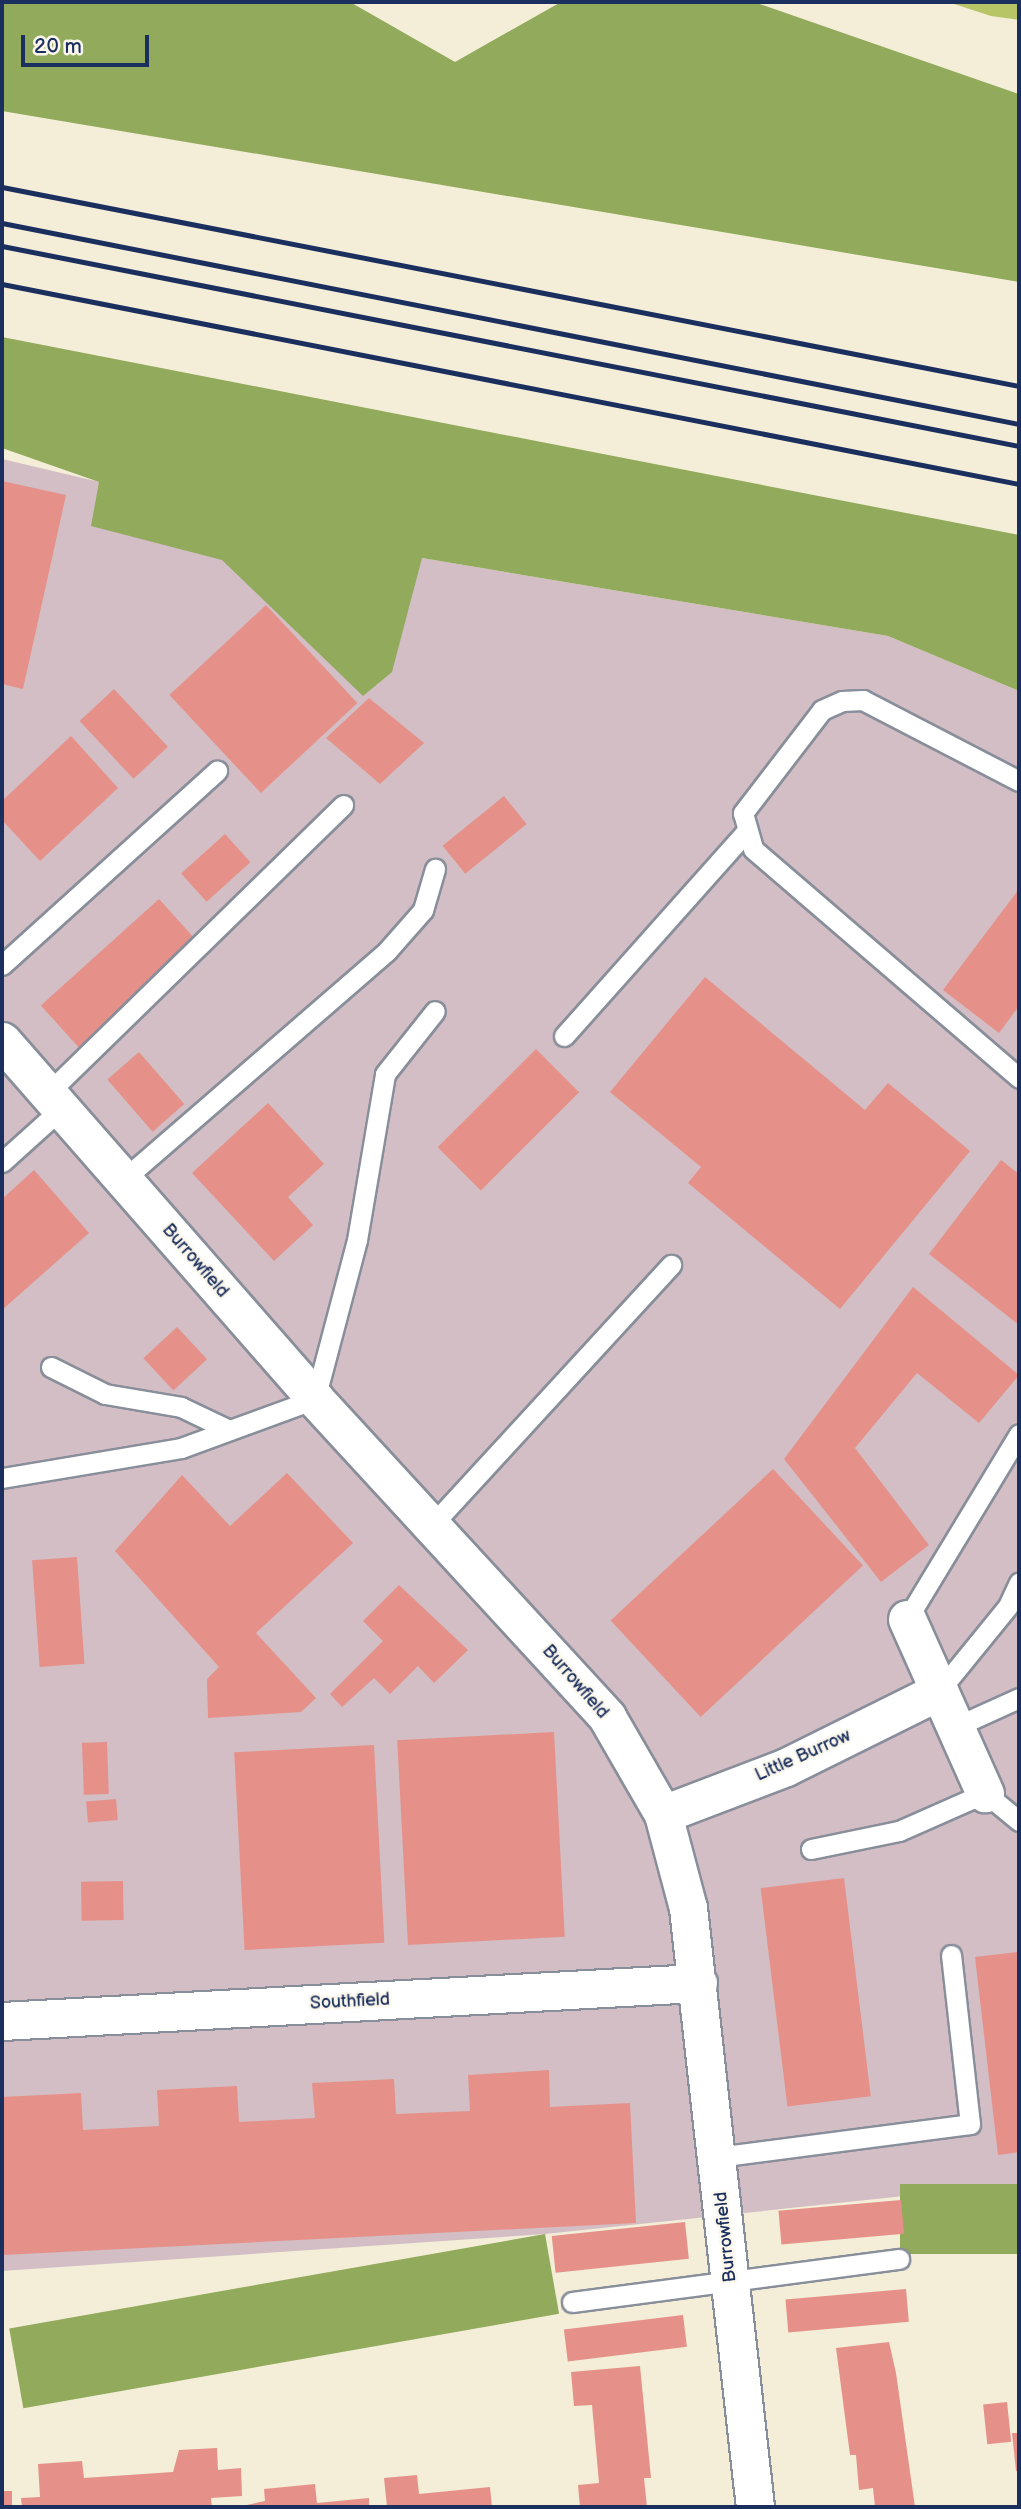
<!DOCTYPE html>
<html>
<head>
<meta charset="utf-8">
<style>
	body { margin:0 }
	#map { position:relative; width:1021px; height:2509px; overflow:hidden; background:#f4edd7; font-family:"Balsamiq Sans",sans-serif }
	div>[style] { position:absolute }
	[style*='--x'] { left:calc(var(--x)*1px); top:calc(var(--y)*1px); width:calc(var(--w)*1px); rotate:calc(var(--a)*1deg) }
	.industrial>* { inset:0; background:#d2bec4 }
	.green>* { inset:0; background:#b7c567 }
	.forest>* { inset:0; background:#91aa5c; transform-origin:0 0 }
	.building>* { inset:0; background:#e59189; transform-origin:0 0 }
	.roads { filter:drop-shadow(2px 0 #888e9a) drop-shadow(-2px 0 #888e9a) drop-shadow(0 2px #888e9a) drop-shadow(0 -2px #888e9a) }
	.service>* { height:19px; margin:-9.5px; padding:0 9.5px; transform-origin:9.5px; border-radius:9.5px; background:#fff }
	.minor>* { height:37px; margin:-18.5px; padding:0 18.5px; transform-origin:18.5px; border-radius:18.5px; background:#fff }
	.rail>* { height:5px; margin:-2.5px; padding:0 2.5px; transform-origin:2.5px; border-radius:2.5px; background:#1b2f5e }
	span { translate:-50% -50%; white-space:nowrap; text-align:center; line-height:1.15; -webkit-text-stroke:5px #fbf7ec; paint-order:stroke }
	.street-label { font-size:18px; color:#1b2f5e }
	.frame { position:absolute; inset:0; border:4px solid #1b2f5e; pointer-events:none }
	.scale { position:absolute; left:21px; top:35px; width:128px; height:32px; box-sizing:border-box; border:4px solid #1b2f5e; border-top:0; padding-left:9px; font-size:21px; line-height:24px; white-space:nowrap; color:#1b2f5e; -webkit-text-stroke:5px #fbf7ec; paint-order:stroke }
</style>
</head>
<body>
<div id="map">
	<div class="industrial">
		<div style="clip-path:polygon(2px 459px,422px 558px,888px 636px,1019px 691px,1019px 2184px,545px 2234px,2px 2271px)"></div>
	</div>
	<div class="green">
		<div style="clip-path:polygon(948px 2px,1019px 2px,1019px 20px,991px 16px)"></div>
	</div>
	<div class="forest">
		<div style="clip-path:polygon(2px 2px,350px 2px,455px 62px,561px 2px,754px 2px,1019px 94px,1019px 282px,2px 111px)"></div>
		<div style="clip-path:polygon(2px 337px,1019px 535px,1019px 691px,888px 636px,422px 558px,392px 672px,363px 696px,222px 560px,91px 526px,99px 482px,2px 448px)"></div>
		<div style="left:1019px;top:2184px;width:70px;height:119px;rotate:90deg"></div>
		<div style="left:545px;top:2234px;width:81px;height:544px;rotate:80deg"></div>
	</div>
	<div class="building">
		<div style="clip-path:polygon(2px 481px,66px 495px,23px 689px,2px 684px)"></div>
		<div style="left:266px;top:605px;width:134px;height:132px;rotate:47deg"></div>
		<div style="left:114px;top:689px;width:79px;height:47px;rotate:47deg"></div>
		<div style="clip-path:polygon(369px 698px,424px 743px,380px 784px,326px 738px)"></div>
		<div style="clip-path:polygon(71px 736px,118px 788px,40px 861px,2px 820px,2px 801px)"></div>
		<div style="left:504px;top:796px;width:36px;height:79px;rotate:51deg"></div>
		<div style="left:225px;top:834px;width:38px;height:59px;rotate:48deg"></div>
		<div style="clip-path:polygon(1019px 889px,1019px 1006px,999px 1033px,943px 990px)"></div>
		<div style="left:159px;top:899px;width:57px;height:159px;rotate:48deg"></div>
		<div style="clip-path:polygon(705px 977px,865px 1110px,888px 1083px,970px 1151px,840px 1309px,688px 1183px,701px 1167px,610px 1092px)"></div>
		<div style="left:536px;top:1049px;width:61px;height:139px;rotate:45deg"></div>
		<div style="left:139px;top:1052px;width:69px;height:42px;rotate:49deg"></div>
		<div style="clip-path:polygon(268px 1103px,324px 1164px,288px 1197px,313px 1225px,274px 1261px,192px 1173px)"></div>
		<div style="clip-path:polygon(1001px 1160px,1019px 1174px,1019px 1325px,929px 1254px)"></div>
		<div style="clip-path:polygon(34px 1170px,89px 1233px,2px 1310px,2px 1199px)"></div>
		<div style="clip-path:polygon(913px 1287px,1019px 1375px,979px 1423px,917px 1373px,855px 1448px,929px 1545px,881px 1582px,784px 1459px)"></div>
		<div style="left:177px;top:1327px;width:44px;height:46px;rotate:47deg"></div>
		<div style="left:773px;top:1469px;width:132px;height:222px;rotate:47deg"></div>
		<div style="clip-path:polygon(287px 1473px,353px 1543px,256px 1633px,316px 1698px,301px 1712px,208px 1718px,207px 1679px,219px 1667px,115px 1551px,182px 1475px,230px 1526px)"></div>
		<div style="left:77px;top:1557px;width:107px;height:45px;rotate:86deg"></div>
		<div style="clip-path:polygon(399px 1585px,468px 1650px,434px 1683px,418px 1666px,390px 1694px,374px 1678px,342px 1707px,330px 1694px,383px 1641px,363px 1621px)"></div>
		<div style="left:554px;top:1732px;width:205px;height:157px;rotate:87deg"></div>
		<div style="left:107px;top:1742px;width:52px;height:25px;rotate:88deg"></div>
		<div style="left:374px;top:1745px;width:198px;height:140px;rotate:87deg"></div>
		<div style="left:116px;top:1799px;width:21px;height:30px;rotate:85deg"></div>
		<div style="left:844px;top:1878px;width:220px;height:84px;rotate:83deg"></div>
		<div style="left:123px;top:1881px;width:39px;height:42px;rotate:89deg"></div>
		<div style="clip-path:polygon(1019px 1952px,1019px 2152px,998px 2155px,975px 1957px)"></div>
		<div style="clip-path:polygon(549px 2070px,550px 2107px,630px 2103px,636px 2223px,2px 2255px,2px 2097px,81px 2093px,83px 2130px,122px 2128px,159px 2126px,157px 2090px,237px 2086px,239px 2122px,315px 2118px,312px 2083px,394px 2079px,396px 2114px,470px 2111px,468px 2075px)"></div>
		<div style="left:901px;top:2200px;width:34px;height:123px;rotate:85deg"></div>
		<div style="left:685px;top:2222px;width:37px;height:134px;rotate:84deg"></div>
		<div style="left:906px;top:2289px;width:33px;height:121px;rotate:85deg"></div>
		<div style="left:683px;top:2315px;width:32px;height:120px;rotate:83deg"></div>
		<div style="clip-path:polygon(889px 2342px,896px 2373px,915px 2507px,875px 2507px,873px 2488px,859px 2490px,856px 2455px,850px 2455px,836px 2348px)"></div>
		<div style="clip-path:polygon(640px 2366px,651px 2478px,644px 2478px,647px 2507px,580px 2507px,578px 2485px,599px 2483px,592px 2405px,574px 2406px,571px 2372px)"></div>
		<div style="left:1007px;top:2402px;width:40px;height:24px;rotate:84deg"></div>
		<div style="clip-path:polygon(1012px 2433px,1019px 2433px,1019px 2471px,1016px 2471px)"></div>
		<div style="clip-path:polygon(217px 2448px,218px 2470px,241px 2468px,242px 2496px,211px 2498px,212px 2507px,22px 2507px,21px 2498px,40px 2497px,38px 2464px,82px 2461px,84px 2478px,173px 2472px,179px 2450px)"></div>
		<div style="clip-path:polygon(417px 2475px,419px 2494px,490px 2487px,492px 2507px,387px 2507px,384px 2478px)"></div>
		<div style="clip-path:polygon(315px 2484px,317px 2503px,369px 2498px,369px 2507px,237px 2507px,265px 2501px,264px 2489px)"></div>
		<div style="left:2px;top:2491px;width:10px;height:16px"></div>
	</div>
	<div class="roads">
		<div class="service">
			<div style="--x:1019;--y:781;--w:176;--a:-152.6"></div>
			<div style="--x:863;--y:700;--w:21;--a:177"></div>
			<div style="--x:842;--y:701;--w:22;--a:156"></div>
			<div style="--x:822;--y:710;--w:130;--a:127.5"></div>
			<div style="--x:743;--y:813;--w:37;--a:74"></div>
			<div style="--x:753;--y:849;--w:351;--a:40.7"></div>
			<div style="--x:2;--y:965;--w:290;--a:-42.1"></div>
			<div style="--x:564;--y:1036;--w:272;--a:-48.3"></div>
			<div style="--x:49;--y:1092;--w:411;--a:-44.3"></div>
			<div style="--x:2;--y:1162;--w:82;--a:-42"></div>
			<div style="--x:124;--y:1179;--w:348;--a:-40.9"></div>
			<div style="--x:387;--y:951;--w:55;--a:-48.7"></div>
			<div style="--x:423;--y:910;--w:43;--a:-73.7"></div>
			<div style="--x:51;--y:1367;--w:60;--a:26.6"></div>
			<div style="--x:105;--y:1394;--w:77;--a:9.7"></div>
			<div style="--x:181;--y:1407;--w:53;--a:25.6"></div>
			<div style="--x:2;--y:1478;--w:181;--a:-9.5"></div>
			<div style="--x:181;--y:1448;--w:143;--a:-20.1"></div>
			<div style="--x:315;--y:1399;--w:164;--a:-75.2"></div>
			<div style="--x:357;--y:1240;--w:168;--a:-80.4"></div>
			<div style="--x:385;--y:1074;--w:80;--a:-51.6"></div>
			<div style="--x:431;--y:1526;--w:355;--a:-47.4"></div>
			<div style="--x:907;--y:1619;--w:216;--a:-58.8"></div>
			<div style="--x:939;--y:1691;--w:109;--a:-50.9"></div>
			<div style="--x:1008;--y:1606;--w:26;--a:-65"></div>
			<div style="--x:955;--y:1727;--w:70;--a:-24.4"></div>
			<div style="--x:811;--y:1849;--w:90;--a:-11.6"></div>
			<div style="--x:899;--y:1831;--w:94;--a:-23.8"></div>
			<div style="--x:985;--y:1793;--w:44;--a:39.5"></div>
			<div style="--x:717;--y:2157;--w:255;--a:-7.4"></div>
			<div style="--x:970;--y:2124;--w:170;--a:-96.4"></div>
			<div style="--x:572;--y:2302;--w:330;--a:-7.5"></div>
		</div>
		<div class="minor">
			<div style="--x:2;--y:1041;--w:476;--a:48.8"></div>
			<div style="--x:315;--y:1399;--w:432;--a:47.4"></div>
			<div style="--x:607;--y:1717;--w:112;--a:60"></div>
			<div style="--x:663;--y:1814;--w:97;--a:75.1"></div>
			<div style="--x:688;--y:1908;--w:603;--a:83.62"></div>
			<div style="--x:907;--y:1619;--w:191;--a:65.9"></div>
			<div style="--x:663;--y:1814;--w:132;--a:-20.9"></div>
			<div style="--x:786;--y:1767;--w:171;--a:-26.4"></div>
			<div style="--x:2;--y:2021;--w:697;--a:-3.13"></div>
		</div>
	</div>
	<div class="rail">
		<div style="--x:2;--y:187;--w:1036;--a:11.07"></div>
		<div style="--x:2;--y:223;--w:1037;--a:11.18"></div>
		<div style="--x:2;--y:246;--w:1036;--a:11.13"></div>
		<div style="--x:2;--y:284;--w:1036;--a:11.13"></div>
	</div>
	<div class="street-label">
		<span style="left:195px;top:1261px;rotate:49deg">Burrowfield</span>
		<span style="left:575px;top:1682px;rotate:49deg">Burrowfield</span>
		<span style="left:803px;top:1756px;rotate:-24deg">Little Burrow</span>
		<span style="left:350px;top:2002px;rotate:-3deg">Southfield</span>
		<span style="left:726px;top:2237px;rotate:-96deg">Burrowfield</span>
	</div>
	<div class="frame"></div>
	<div class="scale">20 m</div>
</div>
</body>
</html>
